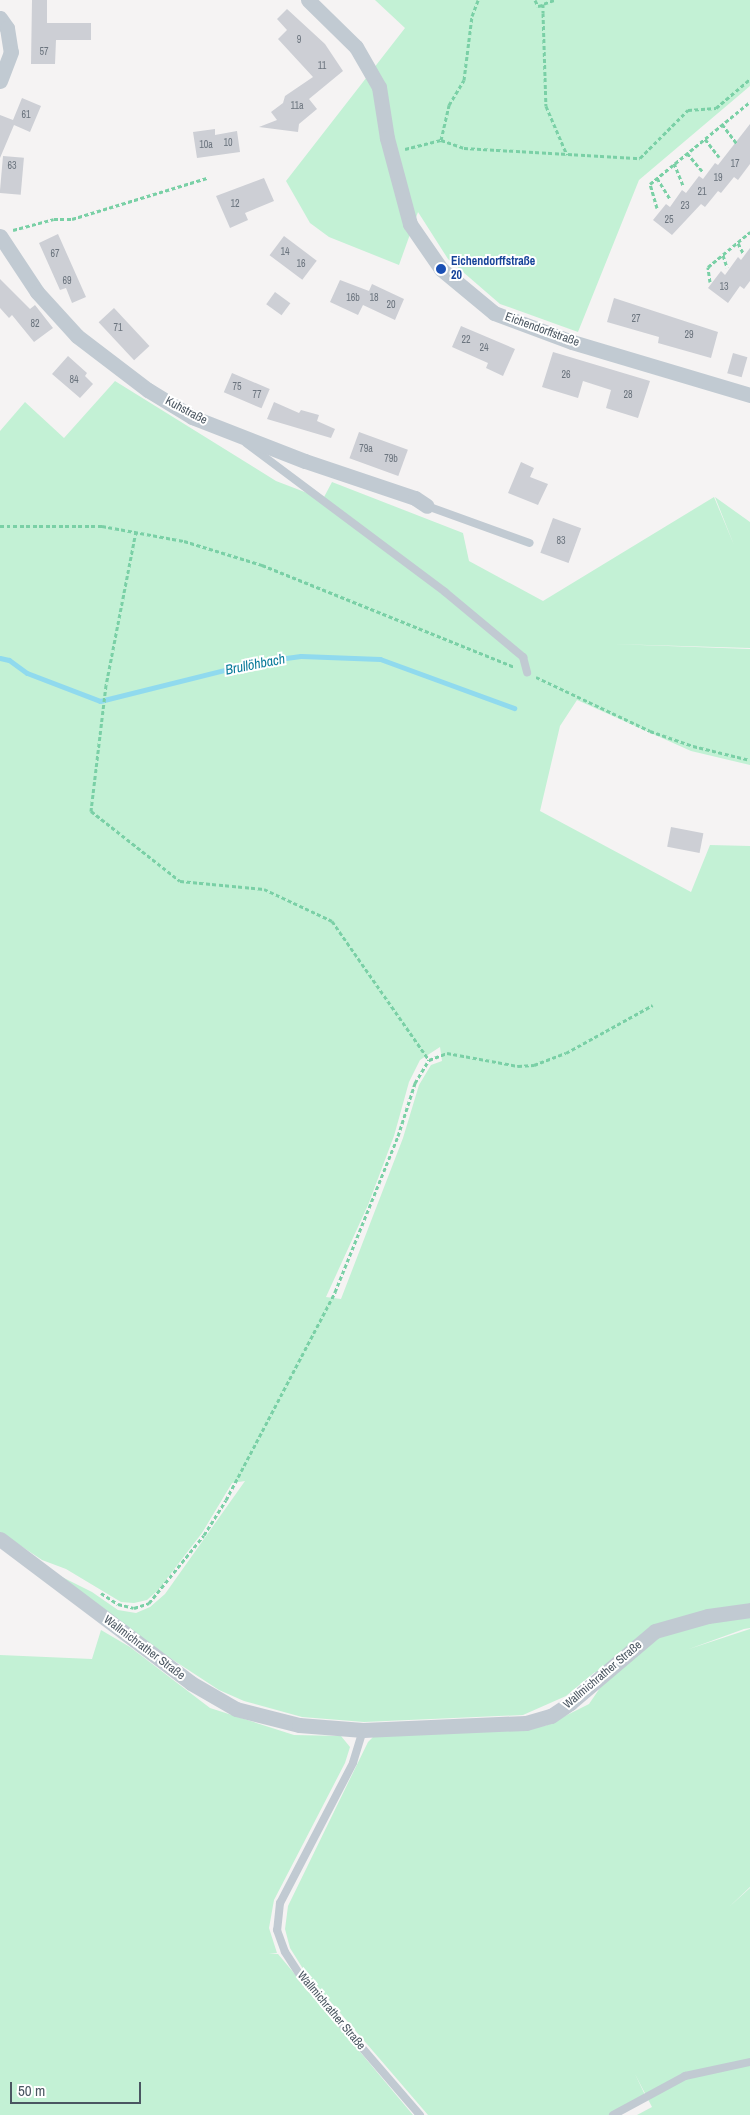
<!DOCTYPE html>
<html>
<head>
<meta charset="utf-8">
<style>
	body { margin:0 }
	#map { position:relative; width:750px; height:2115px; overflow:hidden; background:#f5f3f3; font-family:"Archivo Narrow",sans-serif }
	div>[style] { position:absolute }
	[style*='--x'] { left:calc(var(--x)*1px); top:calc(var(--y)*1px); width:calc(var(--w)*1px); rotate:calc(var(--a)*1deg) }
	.green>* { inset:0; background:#c3f1d5 }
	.stream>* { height:5px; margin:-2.5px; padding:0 2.5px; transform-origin:2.5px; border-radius:2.5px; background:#90daee }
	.building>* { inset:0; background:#cdcfd5; transform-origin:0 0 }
	.path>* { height:3px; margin-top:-1.5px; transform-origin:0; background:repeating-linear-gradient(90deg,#7ad0a6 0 4px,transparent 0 6.5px) }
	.service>* { height:8px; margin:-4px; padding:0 4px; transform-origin:4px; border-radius:4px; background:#c1cad2 }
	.minor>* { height:15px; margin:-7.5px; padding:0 7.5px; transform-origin:7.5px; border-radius:7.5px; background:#c1cad2 }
	.dots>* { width:14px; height:14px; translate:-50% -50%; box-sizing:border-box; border:2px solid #fff; border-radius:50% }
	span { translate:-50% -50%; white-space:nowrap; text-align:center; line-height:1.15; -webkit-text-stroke:4px #fff; paint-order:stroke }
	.number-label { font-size:10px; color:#6b747e }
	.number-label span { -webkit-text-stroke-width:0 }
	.transit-label { font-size:12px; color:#164399; font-weight:700 }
	.left { translate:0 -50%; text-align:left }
	.street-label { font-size:12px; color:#4a5661 }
	.water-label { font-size:14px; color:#0c7c9b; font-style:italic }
	.scale { position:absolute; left:10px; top:2082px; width:131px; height:22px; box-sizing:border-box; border:2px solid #4a5661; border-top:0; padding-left:6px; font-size:15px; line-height:18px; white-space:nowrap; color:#4a5661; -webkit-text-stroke:4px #fff; paint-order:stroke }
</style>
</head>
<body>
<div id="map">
	<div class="green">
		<div style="clip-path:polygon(375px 0,750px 0,750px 86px,639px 180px,578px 332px,500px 304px,448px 259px,418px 212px,399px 265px,329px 237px,310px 223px,286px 181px,405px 28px)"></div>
		<div style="clip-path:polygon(evenodd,115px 381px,276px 481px,323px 499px,332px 482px,463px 533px,469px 561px,543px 601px,714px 497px,734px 545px,715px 497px,750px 522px,750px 648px,613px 644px,750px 649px,750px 765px,691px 751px,577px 700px,560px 726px,540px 811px,691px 892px,710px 845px,750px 846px,750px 1628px,744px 1629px,689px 1649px,750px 1629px,750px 1887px,729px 1907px,750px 1888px,750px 2115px,637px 2115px,652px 2107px,635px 2074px,645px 2095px,610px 2115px,428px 2115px,305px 1972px,290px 1948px,285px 1929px,288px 1906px,368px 1742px,374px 1736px,545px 1726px,589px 1704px,602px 1685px,595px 1672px,566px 1696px,523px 1715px,364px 1722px,302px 1717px,244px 1701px,219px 1690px,138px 1637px,60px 1576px,92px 1592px,118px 1610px,136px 1613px,150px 1607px,165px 1594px,245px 1481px,232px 1483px,202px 1533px,158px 1590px,147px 1600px,134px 1603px,121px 1602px,66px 1569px,42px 1560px,0 1532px,0 431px,25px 402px,64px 438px,115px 381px,440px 1047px,442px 1061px,431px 1065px,419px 1085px,403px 1138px,341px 1299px,326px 1297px,368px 1205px,394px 1136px,409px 1082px,420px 1060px,440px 1047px)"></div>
		<div style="clip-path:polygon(101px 1630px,130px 1647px,210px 1708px,294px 1735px,341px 1736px,350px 1747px,345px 1763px,274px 1900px,269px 1928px,277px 1953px,269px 1954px,278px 1954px,413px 2115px,0 2115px,0 1655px,92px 1659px)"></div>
	</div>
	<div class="stream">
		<div style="--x:0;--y:658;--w:9;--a:13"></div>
		<div style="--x:9;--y:660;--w:22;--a:36"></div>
		<div style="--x:27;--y:673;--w:78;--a:21"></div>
		<div style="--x:100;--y:701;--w:161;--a:-14"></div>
		<div style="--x:256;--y:662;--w:45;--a:-7.6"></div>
		<div style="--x:301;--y:656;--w:79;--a:2.2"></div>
		<div style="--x:380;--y:659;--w:143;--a:20.1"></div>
	</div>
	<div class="building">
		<div style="clip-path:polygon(32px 0,47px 0,47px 23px,91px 23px,91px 40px,56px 40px,55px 64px,31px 64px)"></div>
		<div style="clip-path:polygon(287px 9px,325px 44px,343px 71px,309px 99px,317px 109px,299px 124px,298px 132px,259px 127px,277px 120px,271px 112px,283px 103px,285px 96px,313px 77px,278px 39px,287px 30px,277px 19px)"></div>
		<div style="clip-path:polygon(22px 98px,41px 106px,30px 132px,14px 125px,0 158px,0 115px,13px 120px)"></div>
		<div style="clip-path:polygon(750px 124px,750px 164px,738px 180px,734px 177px,721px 193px,718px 191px,705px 207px,701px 204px,672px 235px,653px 220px,666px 204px,670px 207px,682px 190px,686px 193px,699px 176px,703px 179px,715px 163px,718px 165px)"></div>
		<div style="clip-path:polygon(215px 129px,215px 135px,237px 131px,240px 152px,197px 158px,193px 132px)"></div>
		<div style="left:3px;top:156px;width:21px;height:37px;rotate:5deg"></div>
		<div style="clip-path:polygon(264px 178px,274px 201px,245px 213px,248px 220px,230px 228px,216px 196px)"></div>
		<div style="clip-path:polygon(58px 234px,86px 297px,72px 303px,66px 288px,60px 290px,39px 243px)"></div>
		<div style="left:284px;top:236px;width:41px;height:24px;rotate:37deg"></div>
		<div style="clip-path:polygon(750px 248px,750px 281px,744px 289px,740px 286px,728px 303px,708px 288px,721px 271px,725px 275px,738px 257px,741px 260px)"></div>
		<div style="clip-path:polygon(0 279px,30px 309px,35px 305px,53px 328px,34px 342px,12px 315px,9px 318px,0 308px)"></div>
		<div style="clip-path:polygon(340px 280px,369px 291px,372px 284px,404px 299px,395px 320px,363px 305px,358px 315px,330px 302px)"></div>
		<div style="left:275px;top:292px;width:19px;height:15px;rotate:36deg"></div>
		<div style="clip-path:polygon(614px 298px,718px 332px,711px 358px,658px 343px,659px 337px,607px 322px)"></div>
		<div style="left:114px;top:308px;width:52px;height:21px;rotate:47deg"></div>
		<div style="clip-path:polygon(461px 326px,515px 349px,503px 376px,486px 368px,488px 363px,452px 347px)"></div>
		<div style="clip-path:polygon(553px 352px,650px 381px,638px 418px,606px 408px,611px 390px,583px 381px,578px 398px,542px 387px)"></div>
		<div style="left:733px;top:353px;width:15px;height:21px;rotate:16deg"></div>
		<div style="clip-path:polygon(68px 356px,87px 373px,85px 376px,93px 384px,80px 398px,52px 374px)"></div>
		<div style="left:232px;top:373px;width:41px;height:21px;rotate:23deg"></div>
		<div style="clip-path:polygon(274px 402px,299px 413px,301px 410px,319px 415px,317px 421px,335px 429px,331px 438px,267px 419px)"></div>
		<div style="left:359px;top:432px;width:52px;height:28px;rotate:20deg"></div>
		<div style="clip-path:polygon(521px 462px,534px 468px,530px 477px,548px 484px,538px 505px,508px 493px)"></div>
		<div style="left:553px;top:518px;width:30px;height:37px;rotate:20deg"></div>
		<div style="left:671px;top:827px;width:33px;height:20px;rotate:11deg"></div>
	</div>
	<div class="path">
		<div style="--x:535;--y:0;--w:7;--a:63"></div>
		<div style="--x:538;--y:6;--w:5;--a:-11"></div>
		<div style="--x:554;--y:0;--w:12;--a:160"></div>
		<div style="--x:543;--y:4;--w:9;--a:90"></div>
		<div style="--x:543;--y:13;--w:93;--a:88.2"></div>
		<div style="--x:546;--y:106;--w:53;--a:66.8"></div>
		<div style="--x:722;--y:124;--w:25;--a:53"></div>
		<div style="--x:705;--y:139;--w:23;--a:52"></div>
		<div style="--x:441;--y:140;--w:36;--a:-77"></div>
		<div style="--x:449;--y:105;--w:29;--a:-59"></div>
		<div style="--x:464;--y:80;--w:64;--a:-82.9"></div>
		<div style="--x:472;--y:16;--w:17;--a:-69"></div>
		<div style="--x:405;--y:149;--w:37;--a:-14"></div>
		<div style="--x:441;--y:140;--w:24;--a:19"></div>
		<div style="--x:464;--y:148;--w:176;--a:3.3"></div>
		<div style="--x:640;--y:158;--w:68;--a:-45"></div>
		<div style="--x:688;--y:110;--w:28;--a:-4"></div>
		<div style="--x:716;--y:108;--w:45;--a:-40.5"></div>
		<div style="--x:687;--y:153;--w:25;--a:50"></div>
		<div style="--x:674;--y:163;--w:24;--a:68"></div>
		<div style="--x:657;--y:178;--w:25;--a:58"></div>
		<div style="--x:657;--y:208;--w:25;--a:-106"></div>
		<div style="--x:650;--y:184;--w:129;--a:-39.4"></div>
		<div style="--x:13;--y:230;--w:42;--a:-15"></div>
		<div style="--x:54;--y:219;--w:18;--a:0"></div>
		<div style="--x:72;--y:219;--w:141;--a:-16.9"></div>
		<div style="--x:738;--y:243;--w:11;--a:63"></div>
		<div style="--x:723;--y:255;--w:13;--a:72"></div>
		<div style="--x:710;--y:282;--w:15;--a:-98"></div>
		<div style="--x:708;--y:267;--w:55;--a:-39.8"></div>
		<div style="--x:0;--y:526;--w:102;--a:0"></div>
		<div style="--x:102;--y:526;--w:83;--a:10.4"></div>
		<div style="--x:184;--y:541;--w:82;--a:17.1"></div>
		<div style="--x:262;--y:565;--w:272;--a:22"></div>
		<div style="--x:136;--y:531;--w:157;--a:101"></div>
		<div style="--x:106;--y:685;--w:127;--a:96.8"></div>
		<div style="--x:91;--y:811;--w:113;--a:38.2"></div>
		<div style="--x:180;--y:881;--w:84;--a:5.4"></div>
		<div style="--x:264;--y:889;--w:75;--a:25.2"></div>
		<div style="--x:332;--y:921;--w:169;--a:55.1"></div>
		<div style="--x:536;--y:677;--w:126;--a:25.3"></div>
		<div style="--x:650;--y:731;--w:46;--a:19.2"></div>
		<div style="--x:693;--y:746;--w:59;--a:13.8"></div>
		<div style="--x:101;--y:1593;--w:20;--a:33"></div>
		<div style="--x:118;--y:1604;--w:16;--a:14"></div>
		<div style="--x:134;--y:1608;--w:16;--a:-18"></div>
		<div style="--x:149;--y:1603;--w:87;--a:-51"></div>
		<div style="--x:204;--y:1535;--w:41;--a:-57.8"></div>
		<div style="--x:226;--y:1500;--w:235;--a:-62.3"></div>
		<div style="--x:335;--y:1292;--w:168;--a:-68"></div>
		<div style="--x:398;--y:1136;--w:56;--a:-72.2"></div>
		<div style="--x:415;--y:1083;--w:27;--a:-59"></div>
		<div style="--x:429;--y:1060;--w:19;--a:-21"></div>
		<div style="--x:447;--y:1053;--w:72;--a:10.4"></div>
		<div style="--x:518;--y:1066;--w:16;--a:-4"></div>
		<div style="--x:534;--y:1065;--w:34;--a:-21"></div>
		<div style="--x:566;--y:1053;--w:99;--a:-28.9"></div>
	</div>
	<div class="service">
		<div style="--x:246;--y:443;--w:249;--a:36.8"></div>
		<div style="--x:445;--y:592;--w:102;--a:39.8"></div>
		<div style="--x:523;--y:657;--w:16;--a:75"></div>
		<div style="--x:427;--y:506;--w:109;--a:19.8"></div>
		<div style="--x:363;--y:1730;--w:34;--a:107"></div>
		<div style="--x:353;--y:1763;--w:158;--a:117.5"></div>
		<div style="--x:280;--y:1903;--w:27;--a:96"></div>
		<div style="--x:277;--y:1930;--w:23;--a:70"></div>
		<div style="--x:285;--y:1952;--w:31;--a:57"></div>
		<div style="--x:302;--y:1978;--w:181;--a:49.3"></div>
		<div style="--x:613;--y:2115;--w:82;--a:-28.4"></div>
		<div style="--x:685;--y:2076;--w:66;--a:-12.2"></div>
	</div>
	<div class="minor">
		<div style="--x:308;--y:0;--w:67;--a:44.4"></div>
		<div style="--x:356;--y:47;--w:46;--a:60.1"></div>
		<div style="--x:379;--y:87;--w:52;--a:81.1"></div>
		<div style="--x:387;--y:138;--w:89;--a:75"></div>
		<div style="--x:410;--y:224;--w:55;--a:55.4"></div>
		<div style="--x:441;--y:269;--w:69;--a:39.7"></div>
		<div style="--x:494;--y:313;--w:83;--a:20.4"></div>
		<div style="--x:572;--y:342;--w:186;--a:16.6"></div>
		<div style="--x:0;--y:18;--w:12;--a:55"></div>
		<div style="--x:7;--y:28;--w:24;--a:81"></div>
		<div style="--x:11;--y:52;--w:31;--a:111"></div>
		<div style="--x:0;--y:236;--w:67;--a:56.5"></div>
		<div style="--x:37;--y:292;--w:59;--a:47.7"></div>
		<div style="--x:77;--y:336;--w:89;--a:37.3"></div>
		<div style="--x:148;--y:390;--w:52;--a:31.5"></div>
		<div style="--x:192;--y:417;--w:121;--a:21.3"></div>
		<div style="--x:305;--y:461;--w:116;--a:18.6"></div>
		<div style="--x:415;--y:498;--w:14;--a:34"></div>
		<div style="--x:0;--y:1539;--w:239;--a:37"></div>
		<div style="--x:191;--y:1683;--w:52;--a:30"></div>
		<div style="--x:236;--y:1709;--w:65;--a:14.3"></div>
		<div style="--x:299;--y:1725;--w:64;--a:4.5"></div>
		<div style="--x:363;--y:1730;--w:163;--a:-2.5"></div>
		<div style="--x:526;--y:1723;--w:26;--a:-16"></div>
		<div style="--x:551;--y:1716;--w:23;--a:-34"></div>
		<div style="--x:570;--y:1703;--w:111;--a:-40.3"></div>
		<div style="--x:655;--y:1631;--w:55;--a:-15.8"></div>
		<div style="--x:708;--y:1616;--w:42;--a:-8.1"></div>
	</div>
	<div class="dots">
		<div style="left:441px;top:269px;background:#1a4fb4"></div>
	</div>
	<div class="number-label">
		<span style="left:299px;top:40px">9</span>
		<span style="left:44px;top:52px">57</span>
		<span style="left:322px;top:66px">11</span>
		<span style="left:297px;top:106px">11a</span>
		<span style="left:26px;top:115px">61</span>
		<span style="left:228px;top:143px">10</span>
		<span style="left:206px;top:145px">10a</span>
		<span style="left:735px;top:164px">17</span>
		<span style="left:12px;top:166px">63</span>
		<span style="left:718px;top:178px">19</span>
		<span style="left:702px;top:192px">21</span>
		<span style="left:235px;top:204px">12</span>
		<span style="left:685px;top:206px">23</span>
		<span style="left:669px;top:220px">25</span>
		<span style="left:285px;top:252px">14</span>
		<span style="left:55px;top:254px">67</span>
		<span style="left:301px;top:264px">16</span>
		<span style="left:67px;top:281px">69</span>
		<span style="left:724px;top:287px">13</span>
		<span style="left:353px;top:298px">16b</span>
		<span style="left:374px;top:298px">18</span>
		<span style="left:391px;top:305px">20</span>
		<span style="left:636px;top:319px">27</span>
		<span style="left:35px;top:324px">82</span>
		<span style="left:118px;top:328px">71</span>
		<span style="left:689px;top:335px">29</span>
		<span style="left:466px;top:340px">22</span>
		<span style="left:484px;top:348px">24</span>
		<span style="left:566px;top:375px">26</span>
		<span style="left:74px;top:380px">84</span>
		<span style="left:237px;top:387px">75</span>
		<span style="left:257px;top:395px">77</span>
		<span style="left:628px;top:395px">28</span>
		<span style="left:366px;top:449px">79a</span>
		<span style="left:391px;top:459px">79b</span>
		<span style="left:561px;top:541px">83</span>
	</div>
	<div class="transit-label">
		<span class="left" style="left:451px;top:269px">Eichendorffstraße<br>20</span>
	</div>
	<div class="street-label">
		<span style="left:542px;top:330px;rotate:20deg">Eichendorffstraße</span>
		<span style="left:186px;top:411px;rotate:28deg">Kuhstraße</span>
		<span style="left:144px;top:1648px;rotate:37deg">Wallmichrather Straße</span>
		<span style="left:603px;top:1675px;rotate:-40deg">Wallmichrather Straße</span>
		<span style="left:331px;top:2011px;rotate:50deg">Wallmichrather Straße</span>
	</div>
	<div class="water-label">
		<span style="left:255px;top:664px;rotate:-11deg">Brullöhbach</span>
	</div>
	<div class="scale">50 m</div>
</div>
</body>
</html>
